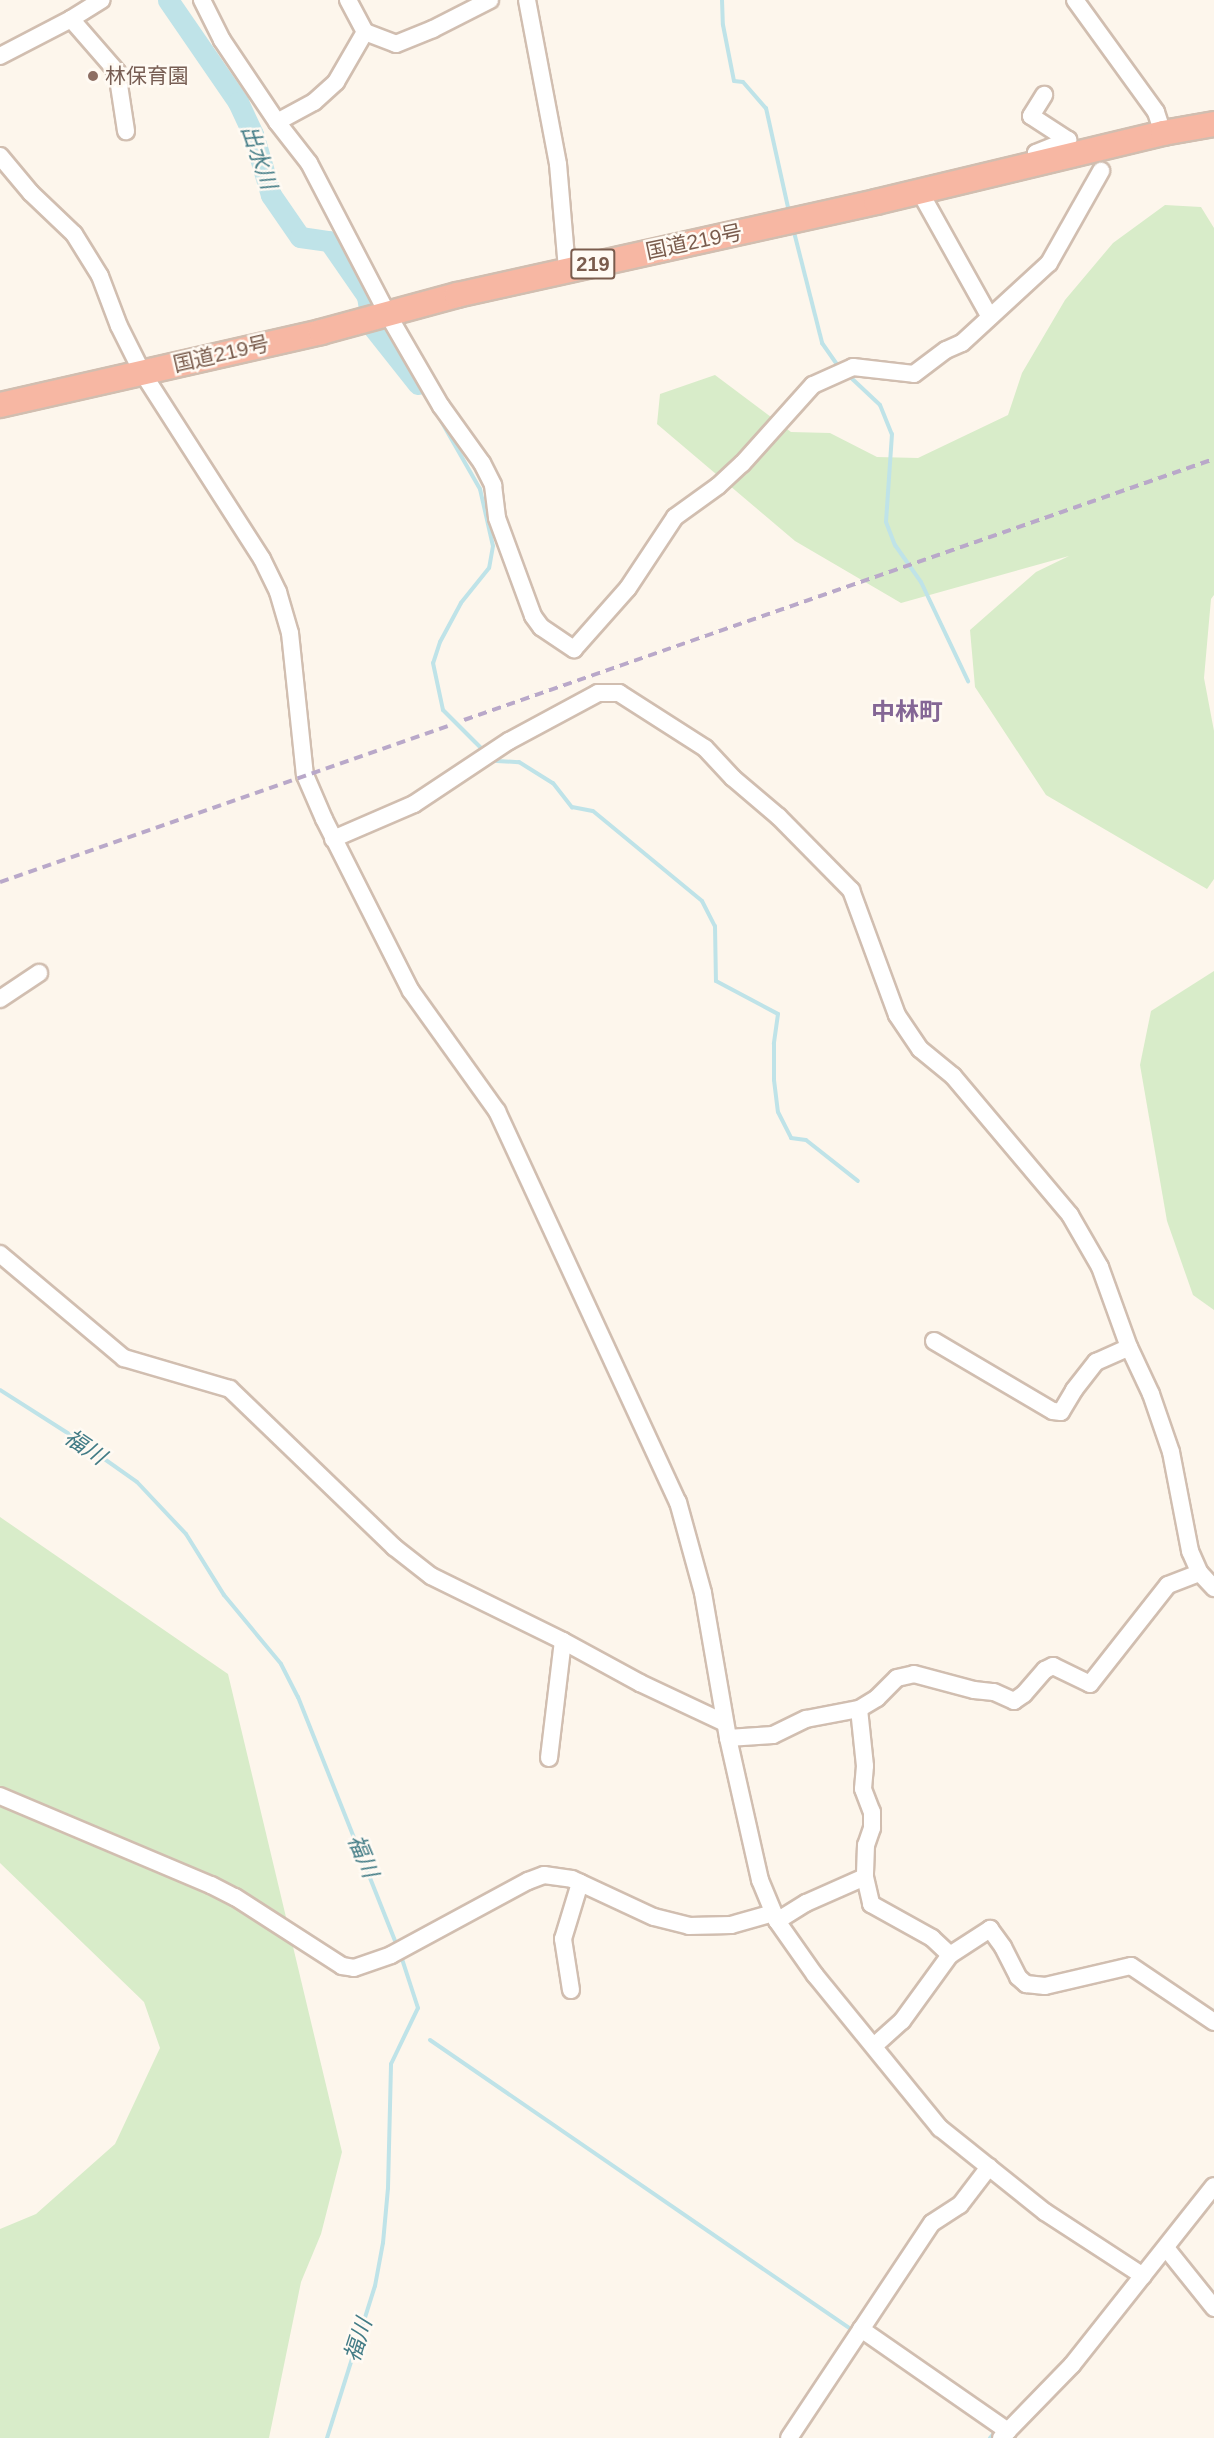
<!DOCTYPE html>
<html>
<head>
<meta charset="utf-8">
<style>
	body { margin:0 }
	#map { position:relative; width:1214px; height:2438px; overflow:hidden; background:#fdf6ec; font-family:Arial,"Noto Sans JP",sans-serif }
	div>[style] { position:absolute }
	[style*='--x'] { left:calc(var(--x)*1px); top:calc(var(--y)*1px); width:calc(var(--w)*1px); rotate:calc(var(--a)*1deg) }
	.green>* { inset:0; background:#d8ecc9 }
	.stream>* { height:4px; margin:-2px; padding:0 2px; transform-origin:2px; border-radius:2px; background:#bfe3e8 }
	.river>* { height:21px; margin:-10.5px; padding:0 10.5px; transform-origin:10.5px; border-radius:10.5px; background:#bfe3e8 }
	.roads { filter:drop-shadow(2px 0 #d1beb0) drop-shadow(-2px 0 #d1beb0) drop-shadow(0 2px #d1beb0) drop-shadow(0 -2px #d1beb0) }
	.minor>* { height:16px; margin:-8px; padding:0 8px; transform-origin:8px; border-radius:8px; background:#fff }
	.highway>* { height:24px; margin:-12px; padding:0 12px; transform-origin:12px; border-radius:12px; background:#f7b7a3 }
	.rail>* { height:4px; margin-top:-2px; transform-origin:0; background:repeating-linear-gradient(90deg,#b9a8c9 0 9px,transparent 0 15px) }
	.dots>* { width:16px; height:16px; translate:-50% -50%; box-sizing:border-box; border:3px solid #fffaf3; border-radius:50% }
	span { translate:-50% -50%; white-space:nowrap; text-align:center; line-height:1.15; -webkit-text-stroke:5px #fffaf3; paint-order:stroke }
	.shield-label span { padding:2px 4px; background:#fffaf3; border:2px solid; border-radius:4px; -webkit-text-stroke-width:0 }
	.shield-label { font-size:20px; color:#7a5c4d; font-weight:700 }
	.education-label { font-size:21px; color:#785e54 }
	.left { translate:0 -50%; text-align:left }
	.street-label { font-size:21px; color:#7a5c4d }
	.water-label { font-size:22px; color:#437c86; font-style:italic }
	.quarter-label { font-size:24px; color:#846695; font-weight:700 }
</style>
</head>
<body>
<div id="map">
	<div class="green">
		<div style="clip-path:polygon(1165px 205px,1201px 207px,1214px 228px,1214px 595px,1211px 599px,1204px 678px,1214px 731px,1214px 879px,1207px 889px,1046px 795px,975px 687px,970px 630px,1036px 572px,1069px 556px,901px 603px,795px 541px,657px 424px,660px 394px,715px 375px,791px 432px,830px 433px,877px 457px,918px 458px,1008px 415px,1022px 373px,1065px 300px,1113px 243px)"></div>
		<div style="clip-path:polygon(1214px 971px,1214px 1310px,1193px 1295px,1167px 1221px,1140px 1065px,1151px 1011px)"></div>
		<div style="clip-path:polygon(0 1517px,228px 1674px,342px 2152px,321px 2234px,301px 2282px,269px 2438px,0 2438px,0 2229px,36px 2214px,115px 2144px,160px 2048px,144px 2002px,0 1863px)"></div>
	</div>
	<div class="stream">
		<div style="--x:722;--y:0;--w:25;--a:88"></div>
		<div style="--x:723;--y:25;--w:57;--a:78.9"></div>
		<div style="--x:734;--y:81;--w:9;--a:6"></div>
		<div style="--x:743;--y:82;--w:35;--a:49"></div>
		<div style="--x:766;--y:108;--w:107;--a:77.5"></div>
		<div style="--x:793;--y:228;--w:119;--a:75.8"></div>
		<div style="--x:822;--y:343;--w:29;--a:55"></div>
		<div style="--x:847;--y:374;--w:45;--a:43.2"></div>
		<div style="--x:880;--y:405;--w:31;--a:68"></div>
		<div style="--x:892;--y:434;--w:88;--a:93.9"></div>
		<div style="--x:886;--y:522;--w:25;--a:69"></div>
		<div style="--x:895;--y:545;--w:45;--a:54.9"></div>
		<div style="--x:921;--y:582;--w:110;--a:64.6"></div>
		<div style="--x:418;--y:384;--w:19;--a:58"></div>
		<div style="--x:440;--y:419;--w:81;--a:60.3"></div>
		<div style="--x:480;--y:489;--w:58;--a:77.2"></div>
		<div style="--x:493;--y:546;--w:22;--a:100"></div>
		<div style="--x:489;--y:568;--w:45;--a:128.7"></div>
		<div style="--x:461;--y:603;--w:44;--a:118.3"></div>
		<div style="--x:440;--y:642;--w:22;--a:108"></div>
		<div style="--x:433;--y:663;--w:48;--a:78"></div>
		<div style="--x:443;--y:710;--w:58;--a:45"></div>
		<div style="--x:493;--y:758;--w:5;--a:37"></div>
		<div style="--x:497;--y:761;--w:22;--a:3"></div>
		<div style="--x:519;--y:762;--w:40;--a:32"></div>
		<div style="--x:553;--y:783;--w:31;--a:52"></div>
		<div style="--x:572;--y:807;--w:21;--a:11"></div>
		<div style="--x:593;--y:811;--w:141;--a:39.5"></div>
		<div style="--x:702;--y:901;--w:28;--a:63"></div>
		<div style="--x:715;--y:926;--w:55;--a:89"></div>
		<div style="--x:716;--y:981;--w:70;--a:28"></div>
		<div style="--x:778;--y:1014;--w:30;--a:98"></div>
		<div style="--x:774;--y:1044;--w:36;--a:90"></div>
		<div style="--x:774;--y:1080;--w:32;--a:83"></div>
		<div style="--x:778;--y:1112;--w:29;--a:63"></div>
		<div style="--x:791;--y:1138;--w:15;--a:8"></div>
		<div style="--x:806;--y:1140;--w:66;--a:38.3"></div>
		<div style="--x:0;--y:1390;--w:82;--a:32.5"></div>
		<div style="--x:69;--y:1434;--w:83;--a:35.2"></div>
		<div style="--x:137;--y:1482;--w:71;--a:46.7"></div>
		<div style="--x:186;--y:1534;--w:72;--a:58.1"></div>
		<div style="--x:224;--y:1595;--w:89;--a:50.4"></div>
		<div style="--x:281;--y:1664;--w:37;--a:63"></div>
		<div style="--x:298;--y:1697;--w:268;--a:68.3"></div>
		<div style="--x:430;--y:2040;--w:516;--a:34.49"></div>
		<div style="--x:327;--y:2438;--w:159;--a:-72.5"></div>
		<div style="--x:375;--y:2286;--w:44;--a:-79.5"></div>
		<div style="--x:383;--y:2243;--w:55;--a:-84.8"></div>
		<div style="--x:388;--y:2188;--w:124;--a:-88.6"></div>
		<div style="--x:391;--y:2064;--w:62;--a:-64.3"></div>
		<div style="--x:418;--y:2008;--w:55;--a:-108.1"></div>
		<div style="--x:990;--y:2438;--w:8;--a:-50"></div>
		<div style="--x:995;--y:2432;--w:4;--a:-124"></div>
	</div>
	<div class="river">
		<div style="--x:168;--y:0;--w:124;--a:55.5"></div>
		<div style="--x:238;--y:102;--w:35;--a:65"></div>
		<div style="--x:253;--y:134;--w:64;--a:73.6"></div>
		<div style="--x:271;--y:195;--w:51;--a:55.4"></div>
		<div style="--x:300;--y:237;--w:29;--a:8"></div>
		<div style="--x:329;--y:241;--w:67;--a:55.4"></div>
		<div style="--x:367;--y:296;--w:30;--a:81"></div>
		<div style="--x:372;--y:326;--w:74;--a:51.6"></div>
	</div>
	<div class="roads">
		<div class="minor">
			<div style="--x:202;--y:0;--w:45;--a:63.4"></div>
			<div style="--x:222;--y:40;--w:99;--a:56.1"></div>
			<div style="--x:277;--y:122;--w:52;--a:52"></div>
			<div style="--x:309;--y:163;--w:169;--a:62.5"></div>
			<div style="--x:387;--y:313;--w:108;--a:59.9"></div>
			<div style="--x:441;--y:406;--w:70;--a:54.3"></div>
			<div style="--x:482;--y:463;--w:25;--a:63"></div>
			<div style="--x:493;--y:485;--w:33;--a:83"></div>
			<div style="--x:497;--y:518;--w:104;--a:69.8"></div>
			<div style="--x:533;--y:616;--w:14;--a:54"></div>
			<div style="--x:541;--y:627;--w:40;--a:34"></div>
			<div style="--x:574;--y:649;--w:81;--a:-48.5"></div>
			<div style="--x:628;--y:588;--w:85;--a:-56.5"></div>
			<div style="--x:675;--y:517;--w:53;--a:-35.8"></div>
			<div style="--x:718;--y:486;--w:33;--a:-43"></div>
			<div style="--x:742;--y:464;--w:106;--a:-48.1"></div>
			<div style="--x:813;--y:385;--w:44;--a:-24.2"></div>
			<div style="--x:853;--y:367;--w:61;--a:6.5"></div>
			<div style="--x:914;--y:374;--w:40;--a:-37"></div>
			<div style="--x:946;--y:350;--w:17;--a:-24"></div>
			<div style="--x:962;--y:343;--w:118;--a:-42.6"></div>
			<div style="--x:1049;--y:263;--w:106;--a:-60.5"></div>
			<div style="--x:348;--y:0;--w:36;--a:62"></div>
			<div style="--x:527;--y:0;--w:167;--a:79.3"></div>
			<div style="--x:558;--y:164;--w:106;--a:85.1"></div>
			<div style="--x:1075;--y:0;--w:138;--a:54.1"></div>
			<div style="--x:1156;--y:112;--w:22;--a:72"></div>
			<div style="--x:71;--y:19;--w:70;--a:49"></div>
			<div style="--x:117;--y:72;--w:60;--a:81.3"></div>
			<div style="--x:0;--y:56;--w:80;--a:-27.5"></div>
			<div style="--x:71;--y:19;--w:36;--a:-32"></div>
			<div style="--x:277;--y:122;--w:42;--a:-28.4"></div>
			<div style="--x:314;--y:102;--w:30;--a:-42"></div>
			<div style="--x:336;--y:82;--w:58;--a:-59.9"></div>
			<div style="--x:365;--y:32;--w:33;--a:21"></div>
			<div style="--x:396;--y:44;--w:40;--a:-22"></div>
			<div style="--x:433;--y:29;--w:64;--a:-27"></div>
			<div style="--x:0;--y:156;--w:48;--a:50"></div>
			<div style="--x:31;--y:193;--w:59;--a:43.6"></div>
			<div style="--x:74;--y:234;--w:49;--a:58.2"></div>
			<div style="--x:100;--y:276;--w:53;--a:69.2"></div>
			<div style="--x:119;--y:326;--w:51;--a:63.4"></div>
			<div style="--x:142;--y:372;--w:222;--a:57.3"></div>
			<div style="--x:262;--y:559;--w:37;--a:64"></div>
			<div style="--x:278;--y:592;--w:43;--a:73.7"></div>
			<div style="--x:290;--y:633;--w:143;--a:84"></div>
			<div style="--x:305;--y:775;--w:48;--a:66.6"></div>
			<div style="--x:324;--y:819;--w:193;--a:63.2"></div>
			<div style="--x:411;--y:991;--w:148;--a:54.4"></div>
			<div style="--x:497;--y:1111;--w:431;--a:65.2"></div>
			<div style="--x:678;--y:1502;--w:94;--a:74.6"></div>
			<div style="--x:703;--y:1593;--w:147;--a:80.2"></div>
			<div style="--x:728;--y:1738;--w:146;--a:77.3"></div>
			<div style="--x:760;--y:1880;--w:44;--a:67.5"></div>
			<div style="--x:777;--y:1921;--w:66;--a:54.9"></div>
			<div style="--x:815;--y:1975;--w:198;--a:50.8"></div>
			<div style="--x:940;--y:2128;--w:134;--a:38.7"></div>
			<div style="--x:1045;--y:2212;--w:117;--a:33.1"></div>
			<div style="--x:1037;--y:163;--w:10;--a:-96"></div>
			<div style="--x:1036;--y:153;--w:35;--a:-22"></div>
			<div style="--x:1068;--y:140;--w:44;--a:-147"></div>
			<div style="--x:1031;--y:116;--w:25;--a:-58"></div>
			<div style="--x:920;--y:192;--w:143;--a:60.8"></div>
			<div style="--x:333;--y:839;--w:88;--a:-23.4"></div>
			<div style="--x:414;--y:804;--w:114;--a:-33.6"></div>
			<div style="--x:509;--y:741;--w:101;--a:-28.3"></div>
			<div style="--x:598;--y:693;--w:21;--a:0"></div>
			<div style="--x:619;--y:693;--w:102;--a:32.6"></div>
			<div style="--x:705;--y:748;--w:41;--a:47"></div>
			<div style="--x:733;--y:778;--w:60;--a:40.3"></div>
			<div style="--x:779;--y:817;--w:103;--a:45.4"></div>
			<div style="--x:851;--y:890;--w:133;--a:69.8"></div>
			<div style="--x:897;--y:1015;--w:41;--a:55.9"></div>
			<div style="--x:920;--y:1049;--w:43;--a:39.3"></div>
			<div style="--x:953;--y:1076;--w:182;--a:49.9"></div>
			<div style="--x:1070;--y:1215;--w:60;--a:60"></div>
			<div style="--x:1100;--y:1267;--w:85;--a:70.1"></div>
			<div style="--x:1129;--y:1347;--w:52;--a:64.9"></div>
			<div style="--x:1151;--y:1394;--w:61;--a:71"></div>
			<div style="--x:1171;--y:1452;--w:101;--a:79.1"></div>
			<div style="--x:1190;--y:1551;--w:24;--a:66"></div>
			<div style="--x:1200;--y:1573;--w:21;--a:47"></div>
			<div style="--x:0;--y:999;--w:47;--a:-33.7"></div>
			<div style="--x:0;--y:1254;--w:162;--a:40"></div>
			<div style="--x:124;--y:1358;--w:110;--a:16.3"></div>
			<div style="--x:230;--y:1389;--w:228;--a:43.9"></div>
			<div style="--x:394;--y:1547;--w:47;--a:38.1"></div>
			<div style="--x:431;--y:1576;--w:147;--a:26.2"></div>
			<div style="--x:563;--y:1641;--w:88;--a:28.6"></div>
			<div style="--x:640;--y:1683;--w:94;--a:25.2"></div>
			<div style="--x:934;--y:1341;--w:138;--a:30.5"></div>
			<div style="--x:1053;--y:1411;--w:8;--a:7"></div>
			<div style="--x:1061;--y:1412;--w:26;--a:-59"></div>
			<div style="--x:1074;--y:1390;--w:36;--a:-52"></div>
			<div style="--x:1096;--y:1362;--w:36;--a:-24"></div>
			<div style="--x:859;--y:1709;--w:57;--a:84"></div>
			<div style="--x:865;--y:1766;--w:23;--a:95"></div>
			<div style="--x:863;--y:1789;--w:25;--a:69"></div>
			<div style="--x:872;--y:1812;--w:16;--a:90"></div>
			<div style="--x:872;--y:1828;--w:18;--a:109"></div>
			<div style="--x:866;--y:1845;--w:32;--a:92"></div>
			<div style="--x:865;--y:1877;--w:28;--a:77"></div>
			<div style="--x:871;--y:1904;--w:70;--a:29.1"></div>
			<div style="--x:932;--y:1938;--w:25;--a:43"></div>
			<div style="--x:728;--y:1738;--w:45;--a:-3.8"></div>
			<div style="--x:773;--y:1735;--w:37;--a:-26"></div>
			<div style="--x:806;--y:1719;--w:54;--a:-10.7"></div>
			<div style="--x:859;--y:1709;--w:21;--a:-31"></div>
			<div style="--x:877;--y:1698;--w:28;--a:-45"></div>
			<div style="--x:897;--y:1678;--w:17;--a:-13"></div>
			<div style="--x:914;--y:1674;--w:62;--a:14.9"></div>
			<div style="--x:974;--y:1690;--w:20;--a:6"></div>
			<div style="--x:994;--y:1692;--w:22;--a:24"></div>
			<div style="--x:1014;--y:1701;--w:12;--a:-35"></div>
			<div style="--x:1024;--y:1694;--w:32;--a:-49"></div>
			<div style="--x:1045;--y:1670;--w:9;--a:-27"></div>
			<div style="--x:1053;--y:1666;--w:41;--a:25.9"></div>
			<div style="--x:1090;--y:1684;--w:126;--a:-51.8"></div>
			<div style="--x:1168;--y:1585;--w:34;--a:-21"></div>
			<div style="--x:549;--y:1758;--w:118;--a:-83.2"></div>
			<div style="--x:0;--y:1796;--w:229;--a:22.9"></div>
			<div style="--x:211;--y:1885;--w:27;--a:27"></div>
			<div style="--x:235;--y:1897;--w:127;--a:32.8"></div>
			<div style="--x:342;--y:1966;--w:12;--a:9"></div>
			<div style="--x:354;--y:1968;--w:39;--a:-19"></div>
			<div style="--x:391;--y:1955;--w:156;--a:-28.4"></div>
			<div style="--x:528;--y:1881;--w:17;--a:-21"></div>
			<div style="--x:544;--y:1875;--w:28;--a:8"></div>
			<div style="--x:572;--y:1879;--w:90;--a:24.9"></div>
			<div style="--x:654;--y:1917;--w:36;--a:14"></div>
			<div style="--x:689;--y:1926;--w:42;--a:-1.4"></div>
			<div style="--x:731;--y:1925;--w:44;--a:-15.9"></div>
			<div style="--x:777;--y:1921;--w:34;--a:-32"></div>
			<div style="--x:806;--y:1903;--w:64;--a:-23.8"></div>
			<div style="--x:571;--y:1990;--w:52;--a:-98.9"></div>
			<div style="--x:563;--y:1939;--w:59;--a:-73.1"></div>
			<div style="--x:874;--y:2046;--w:38;--a:-42"></div>
			<div style="--x:902;--y:2021;--w:82;--a:-54"></div>
			<div style="--x:950;--y:1955;--w:48;--a:-33"></div>
			<div style="--x:990;--y:1929;--w:22;--a:54"></div>
			<div style="--x:1003;--y:1947;--w:34;--a:63"></div>
			<div style="--x:1018;--y:1977;--w:11;--a:41"></div>
			<div style="--x:1026;--y:1984;--w:19;--a:6"></div>
			<div style="--x:1045;--y:1986;--w:88;--a:-13.1"></div>
			<div style="--x:1131;--y:1966;--w:100;--a:34"></div>
			<div style="--x:1166;--y:2248;--w:77;--a:51.3"></div>
			<div style="--x:861;--y:2329;--w:179;--a:34.8"></div>
			<div style="--x:789;--y:2438;--w:258;--a:-56.4"></div>
			<div style="--x:932;--y:2223;--w:33;--a:-33"></div>
			<div style="--x:960;--y:2205;--w:48;--a:-52.7"></div>
			<div style="--x:1001;--y:2438;--w:102;--a:-45.8"></div>
			<div style="--x:1072;--y:2365;--w:228;--a:-51.6"></div>
		</div>
		<div class="highway">
			<div style="--x:0;--y:405;--w:329;--a:-12.8"></div>
			<div style="--x:321;--y:332;--w:141;--a:-15.2"></div>
			<div style="--x:457;--y:295;--w:429;--a:-12.5"></div>
			<div style="--x:876;--y:202;--w:295;--a:-13.5"></div>
			<div style="--x:1163;--y:133;--w:52;--a:-10"></div>
		</div>
	</div>
	<div class="rail">
		<div style="--x:464;--y:720;--w:794;--a:-19.19"></div>
		<div style="--x:0;--y:882;--w:474;--a:-19.2"></div>
	</div>
	<div class="dots">
		<div style="left:93px;top:76px;background:#8d6e63"></div>
	</div>
	<div class="shield-label">
		<span style="left:593px;top:264px">219</span>
	</div>
	<div class="education-label">
		<span class="left" style="left:105px;top:76px">林保育園</span>
	</div>
	<div class="street-label">
		<span style="left:694px;top:242px;rotate:-12deg">国道219号</span>
		<span style="left:221px;top:354px;rotate:-13deg">国道219号</span>
	</div>
	<div class="water-label">
		<span style="left:259px;top:157px;rotate:71deg">出水川</span>
		<span style="left:85px;top:1447px;rotate:34deg">福川</span>
		<span style="left:363px;top:1856px;rotate:67deg">福川</span>
		<span style="left:358px;top:2340px;rotate:-72deg">福川</span>
	</div>
	<div class="quarter-label">
		<span style="left:907px;top:712px">中林町</span>
	</div>
</div>
</body>
</html>
